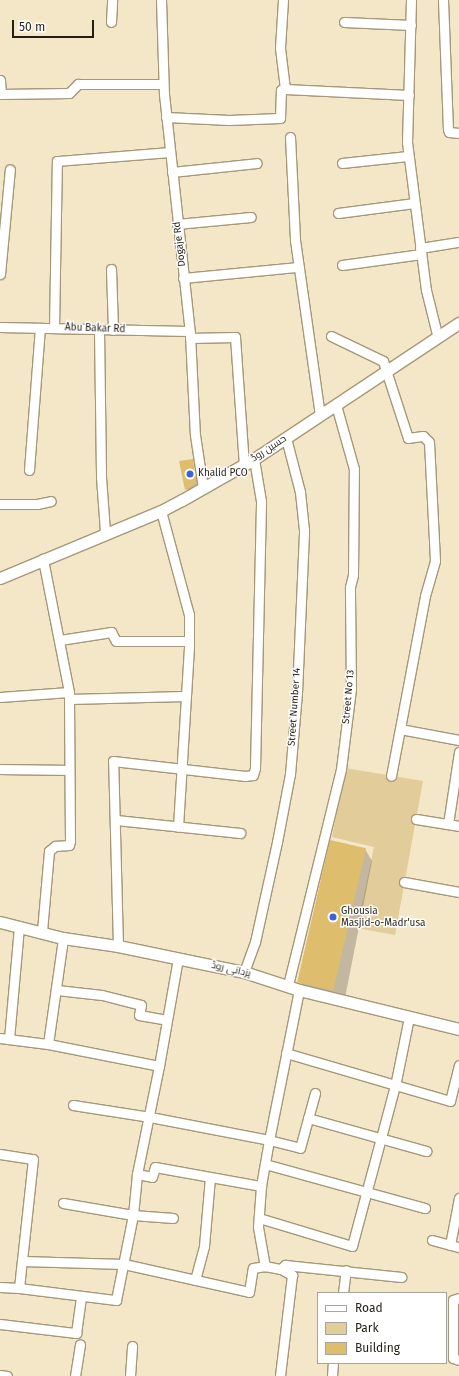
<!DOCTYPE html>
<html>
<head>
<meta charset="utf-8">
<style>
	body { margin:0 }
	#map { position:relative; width:459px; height:1376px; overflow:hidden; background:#f4e7c7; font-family:"Fira Sans",Cairo,sans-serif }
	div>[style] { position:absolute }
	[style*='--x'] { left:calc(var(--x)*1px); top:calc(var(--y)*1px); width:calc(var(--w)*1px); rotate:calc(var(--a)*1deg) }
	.green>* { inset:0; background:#e1cc9a }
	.shadow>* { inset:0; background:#0003 }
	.building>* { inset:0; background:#debd6d; transform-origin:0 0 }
	.roads { filter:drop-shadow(1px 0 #a5987a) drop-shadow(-1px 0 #a5987a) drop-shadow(0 1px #a5987a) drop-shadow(0 -1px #a5987a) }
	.minor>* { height:9px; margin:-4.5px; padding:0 4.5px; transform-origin:4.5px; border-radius:4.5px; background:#fff }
	.tertiary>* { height:11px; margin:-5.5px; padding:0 5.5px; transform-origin:5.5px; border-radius:5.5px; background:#fff }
	.dots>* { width:11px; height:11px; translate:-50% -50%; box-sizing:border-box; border:2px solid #fff; border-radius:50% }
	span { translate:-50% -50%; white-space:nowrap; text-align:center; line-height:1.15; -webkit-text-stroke:3px #fff; paint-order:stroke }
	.street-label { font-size:10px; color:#231e12 }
	.poi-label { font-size:10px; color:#231e12 }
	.left { translate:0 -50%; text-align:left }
	.legend { position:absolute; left:317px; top:1292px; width:130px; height:72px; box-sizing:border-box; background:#fff; border:1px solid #a7a5a0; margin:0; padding:5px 7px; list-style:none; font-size:12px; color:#231e12 }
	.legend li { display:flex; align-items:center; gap:8px; height:20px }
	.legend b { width:20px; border:1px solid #a7a5a0 }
	.scale { position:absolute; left:12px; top:20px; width:82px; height:18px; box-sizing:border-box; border:2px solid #231e12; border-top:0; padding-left:5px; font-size:12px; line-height:14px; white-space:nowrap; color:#231e12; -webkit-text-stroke:3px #fff; paint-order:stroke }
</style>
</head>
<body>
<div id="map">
	<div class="green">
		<div style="clip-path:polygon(345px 768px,423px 781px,395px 935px,357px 928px,374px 847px,332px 837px)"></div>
	</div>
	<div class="shadow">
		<div style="clip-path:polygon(192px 460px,199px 490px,189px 495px,180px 462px)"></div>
		<div style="clip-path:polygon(365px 849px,372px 861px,344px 1003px,308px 994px,301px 983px)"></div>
	</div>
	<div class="building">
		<div style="clip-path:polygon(193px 459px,196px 484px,185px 490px,179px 461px)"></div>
		<div style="left:330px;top:840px;width:37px;height:146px;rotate:13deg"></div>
	</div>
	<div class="roads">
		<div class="minor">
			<div style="--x:161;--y:0;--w:94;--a:88.2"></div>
			<div style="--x:164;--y:94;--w:241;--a:83.8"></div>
			<div style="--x:190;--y:334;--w:101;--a:87.2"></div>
			<div style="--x:195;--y:435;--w:54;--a:81.4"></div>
			<div style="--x:283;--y:0;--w:48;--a:93.6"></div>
			<div style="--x:280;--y:48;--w:41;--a:83"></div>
			<div style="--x:411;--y:0;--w:142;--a:91.6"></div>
			<div style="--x:407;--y:142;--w:149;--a:82.7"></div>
			<div style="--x:426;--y:290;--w:49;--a:76"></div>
			<div style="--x:443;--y:0;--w:129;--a:87.8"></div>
			<div style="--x:448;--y:129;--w:3;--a:72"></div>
			<div style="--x:449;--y:132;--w:10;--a:6"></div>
			<div style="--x:111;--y:22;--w:22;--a:-87"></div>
			<div style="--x:344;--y:22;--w:67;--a:2.6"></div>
			<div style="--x:0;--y:80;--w:14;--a:86"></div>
			<div style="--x:0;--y:94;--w:69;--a:-0.8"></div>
			<div style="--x:69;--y:93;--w:13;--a:-45"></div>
			<div style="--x:78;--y:84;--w:85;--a:0"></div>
			<div style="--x:166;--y:117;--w:63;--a:2.7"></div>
			<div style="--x:229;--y:120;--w:51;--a:-2.2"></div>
			<div style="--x:280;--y:118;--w:28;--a:-88"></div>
			<div style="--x:281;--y:90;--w:4;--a:-14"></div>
			<div style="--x:285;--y:89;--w:124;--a:2.8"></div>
			<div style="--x:290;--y:137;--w:103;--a:87.2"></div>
			<div style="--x:295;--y:240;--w:177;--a:81.9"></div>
			<div style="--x:342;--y:163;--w:66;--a:-6.1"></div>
			<div style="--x:172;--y:172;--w:85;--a:-6"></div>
			<div style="--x:338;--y:213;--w:77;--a:-7.5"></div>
			<div style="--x:177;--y:224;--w:74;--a:-5.4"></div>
			<div style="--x:420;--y:248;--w:39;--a:-9"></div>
			<div style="--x:342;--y:265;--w:80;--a:-7.9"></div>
			<div style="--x:111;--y:269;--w:61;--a:88.1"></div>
			<div style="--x:0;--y:274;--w:105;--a:-84.6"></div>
			<div style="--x:183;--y:278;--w:116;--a:-5.5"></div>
			<div style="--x:0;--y:327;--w:189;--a:1.2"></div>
			<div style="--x:54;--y:328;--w:167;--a:-89"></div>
			<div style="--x:57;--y:161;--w:112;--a:-4.6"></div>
			<div style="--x:99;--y:330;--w:147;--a:89.2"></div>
			<div style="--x:101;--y:477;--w:55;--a:85.8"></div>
			<div style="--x:331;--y:336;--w:58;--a:25.7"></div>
			<div style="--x:383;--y:361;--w:81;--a:72"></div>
			<div style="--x:408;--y:438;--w:15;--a:-8"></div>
			<div style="--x:423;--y:436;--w:8;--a:45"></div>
			<div style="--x:429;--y:442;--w:119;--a:87.1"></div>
			<div style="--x:435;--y:561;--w:36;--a:106"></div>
			<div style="--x:425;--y:596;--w:183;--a:100.7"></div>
			<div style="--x:190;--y:338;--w:45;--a:-1.3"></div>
			<div style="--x:235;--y:337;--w:128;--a:86"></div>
			<div style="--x:29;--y:470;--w:142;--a:-85.6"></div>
			<div style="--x:0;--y:504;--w:37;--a:0"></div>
			<div style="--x:37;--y:504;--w:14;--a:-12"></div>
			<div style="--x:161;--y:511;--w:108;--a:74.9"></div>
			<div style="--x:189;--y:615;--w:32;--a:90"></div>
			<div style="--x:189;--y:647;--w:180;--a:93.5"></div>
			<div style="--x:60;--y:640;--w:52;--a:-8.9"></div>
			<div style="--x:111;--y:632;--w:10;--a:61"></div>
			<div style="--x:116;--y:641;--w:73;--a:0"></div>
			<div style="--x:0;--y:697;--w:69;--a:-4.1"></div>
			<div style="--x:69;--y:699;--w:116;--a:-1.5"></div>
			<div style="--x:400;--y:729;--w:60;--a:10.6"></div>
			<div style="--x:0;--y:769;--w:68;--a:0.8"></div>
			<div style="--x:416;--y:819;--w:44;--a:9.2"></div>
			<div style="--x:116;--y:820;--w:125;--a:6"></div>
			<div style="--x:448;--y:824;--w:73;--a:-81.3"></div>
			<div style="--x:404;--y:882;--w:56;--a:10.3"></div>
			<div style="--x:42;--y:931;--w:80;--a:-85"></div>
			<div style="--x:49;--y:851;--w:8;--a:-40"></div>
			<div style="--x:55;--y:846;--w:14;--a:-4"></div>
			<div style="--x:69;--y:845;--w:4;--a:-76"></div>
			<div style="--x:70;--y:841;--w:149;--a:-90.4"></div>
			<div style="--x:69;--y:692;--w:136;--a:-101.1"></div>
			<div style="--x:118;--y:946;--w:185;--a:-91.5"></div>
			<div style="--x:113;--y:761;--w:133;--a:6.5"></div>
			<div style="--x:245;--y:776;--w:8;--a:-7"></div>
			<div style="--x:253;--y:775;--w:7;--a:-74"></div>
			<div style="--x:255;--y:768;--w:267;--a:-88.7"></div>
			<div style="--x:261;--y:501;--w:43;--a:-99.5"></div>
			<div style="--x:244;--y:972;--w:32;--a:-70"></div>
			<div style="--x:255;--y:942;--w:102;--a:-77.6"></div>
			<div style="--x:277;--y:842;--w:69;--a:-79.2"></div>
			<div style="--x:290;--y:774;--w:81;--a:-85.1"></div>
			<div style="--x:297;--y:693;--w:163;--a:-87.5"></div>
			<div style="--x:304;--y:530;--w:38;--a:-96"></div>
			<div style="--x:300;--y:492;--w:56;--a:-104.5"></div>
			<div style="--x:288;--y:985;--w:222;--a:-76.2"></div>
			<div style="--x:341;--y:769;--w:81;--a:-82.9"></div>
			<div style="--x:351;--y:689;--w:102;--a:-90.6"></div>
			<div style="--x:350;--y:587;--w:12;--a:-76"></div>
			<div style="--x:353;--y:575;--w:106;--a:-89.5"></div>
			<div style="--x:354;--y:469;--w:66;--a:-105.7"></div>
			<div style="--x:57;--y:990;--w:45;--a:6.3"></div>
			<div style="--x:102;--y:995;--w:40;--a:14.4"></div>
			<div style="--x:141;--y:1005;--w:10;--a:101"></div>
			<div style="--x:139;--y:1015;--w:27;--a:10"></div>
			<div style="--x:299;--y:990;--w:153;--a:101.3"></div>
			<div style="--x:269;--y:1140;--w:32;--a:14"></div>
			<div style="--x:300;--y:1148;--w:57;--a:-74.7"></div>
			<div style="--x:0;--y:1038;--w:48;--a:7.1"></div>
			<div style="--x:48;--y:1044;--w:107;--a:-81.9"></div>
			<div style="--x:9;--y:1039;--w:113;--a:-84.9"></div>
			<div style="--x:48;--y:1044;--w:113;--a:11.2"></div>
			<div style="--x:159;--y:1066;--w:110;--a:-80"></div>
			<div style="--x:286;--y:1053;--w:171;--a:16.3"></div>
			<div style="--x:450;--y:1101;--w:37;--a:-76"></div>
			<div style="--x:73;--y:1105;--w:78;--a:8.9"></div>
			<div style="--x:150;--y:1117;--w:121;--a:10.9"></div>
			<div style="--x:269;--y:1140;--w:47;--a:99.9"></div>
			<div style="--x:261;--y:1186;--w:41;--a:94.2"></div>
			<div style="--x:258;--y:1227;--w:40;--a:80"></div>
			<div style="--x:265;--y:1266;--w:16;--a:11"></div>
			<div style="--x:281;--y:1269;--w:13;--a:29"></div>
			<div style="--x:292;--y:1275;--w:102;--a:96.8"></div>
			<div style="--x:308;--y:1118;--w:123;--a:15.6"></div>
			<div style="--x:0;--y:1154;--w:33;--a:9"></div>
			<div style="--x:33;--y:1159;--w:103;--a:96.2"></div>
			<div style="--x:265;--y:1164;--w:166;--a:15.4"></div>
			<div style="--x:137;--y:1174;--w:15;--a:11"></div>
			<div style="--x:152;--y:1177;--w:10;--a:-73"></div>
			<div style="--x:155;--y:1167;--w:108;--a:10.2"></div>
			<div style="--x:63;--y:1203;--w:71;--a:9.7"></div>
			<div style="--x:133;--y:1215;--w:40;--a:4.3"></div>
			<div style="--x:259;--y:1218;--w:97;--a:16.8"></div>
			<div style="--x:352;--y:1246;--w:166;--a:-75"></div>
			<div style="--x:395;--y:1086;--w:70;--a:-78.5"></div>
			<div style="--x:432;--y:1240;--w:28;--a:15"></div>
			<div style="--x:450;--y:1245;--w:48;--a:-79.2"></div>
			<div style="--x:281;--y:1269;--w:6;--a:-45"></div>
			<div style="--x:285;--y:1265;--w:117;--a:5.9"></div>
			<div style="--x:195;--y:1280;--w:35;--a:-75"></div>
			<div style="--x:204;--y:1246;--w:69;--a:-85"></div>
			<div style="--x:0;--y:1287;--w:19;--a:3"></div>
			<div style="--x:19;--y:1288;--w:27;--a:-84"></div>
			<div style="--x:22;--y:1261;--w:102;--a:1.7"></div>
			<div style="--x:124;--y:1264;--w:128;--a:12.6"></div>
			<div style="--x:249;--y:1292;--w:24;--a:-81"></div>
			<div style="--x:253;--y:1268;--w:12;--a:-9"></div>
			<div style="--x:19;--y:1288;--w:98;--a:7.1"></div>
			<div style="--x:116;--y:1300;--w:87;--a:-78.7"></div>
			<div style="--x:133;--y:1215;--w:41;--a:-84.4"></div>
			<div style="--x:137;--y:1174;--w:110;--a:-78.5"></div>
			<div style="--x:343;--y:1293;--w:23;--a:-83"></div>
			<div style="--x:459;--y:1298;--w:6;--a:162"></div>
			<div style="--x:453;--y:1300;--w:58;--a:90"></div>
			<div style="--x:453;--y:1358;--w:6;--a:18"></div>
			<div style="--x:0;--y:1324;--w:77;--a:6.8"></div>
			<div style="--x:76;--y:1333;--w:37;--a:-82"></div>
			<div style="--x:0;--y:1375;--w:7;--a:8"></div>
			<div style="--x:75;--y:1376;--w:32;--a:-81"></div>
			<div style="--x:130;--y:1376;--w:30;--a:-86"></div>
			<div style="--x:332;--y:1376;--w:13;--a:-86"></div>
		</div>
		<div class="tertiary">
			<div style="--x:0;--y:578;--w:174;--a:-22.6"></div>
			<div style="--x:161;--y:511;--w:24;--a:-28"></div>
			<div style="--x:182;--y:500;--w:83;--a:-29.7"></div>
			<div style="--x:254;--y:459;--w:246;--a:-33.6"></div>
			<div style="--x:0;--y:922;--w:65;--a:14.3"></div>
			<div style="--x:63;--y:938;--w:56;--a:8.3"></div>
			<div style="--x:118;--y:946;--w:129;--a:11.7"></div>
			<div style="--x:244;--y:972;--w:58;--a:18.1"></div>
			<div style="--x:299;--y:990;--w:165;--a:13.7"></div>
		</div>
	</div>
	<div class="dots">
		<div style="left:190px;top:474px;background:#4161d4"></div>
		<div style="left:333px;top:917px;background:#4161d4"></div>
	</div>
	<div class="street-label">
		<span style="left:180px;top:244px;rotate:-97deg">Dogaje Rd</span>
		<span style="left:95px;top:329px;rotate:2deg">Abu Bakar Rd</span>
		<span style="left:269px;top:449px;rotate:-33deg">حسین روڈ</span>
		<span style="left:349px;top:697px;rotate:-85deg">Street No 13</span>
		<span style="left:295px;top:707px;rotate:-86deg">Street Number 14</span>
		<span style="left:231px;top:970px;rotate:13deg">یزدانی روڈ</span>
	</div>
	<div class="poi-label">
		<span class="left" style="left:198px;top:474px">Khalid PCO</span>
		<span class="left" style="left:341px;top:917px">Ghousia<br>Masjid-o-Madr'usa</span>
	</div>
	<ul class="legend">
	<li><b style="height:5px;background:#fff"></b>Road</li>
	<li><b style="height:11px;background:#e1cc9a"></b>Park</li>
	<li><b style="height:11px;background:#debd6d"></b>Building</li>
	</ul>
	<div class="scale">50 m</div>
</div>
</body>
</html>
